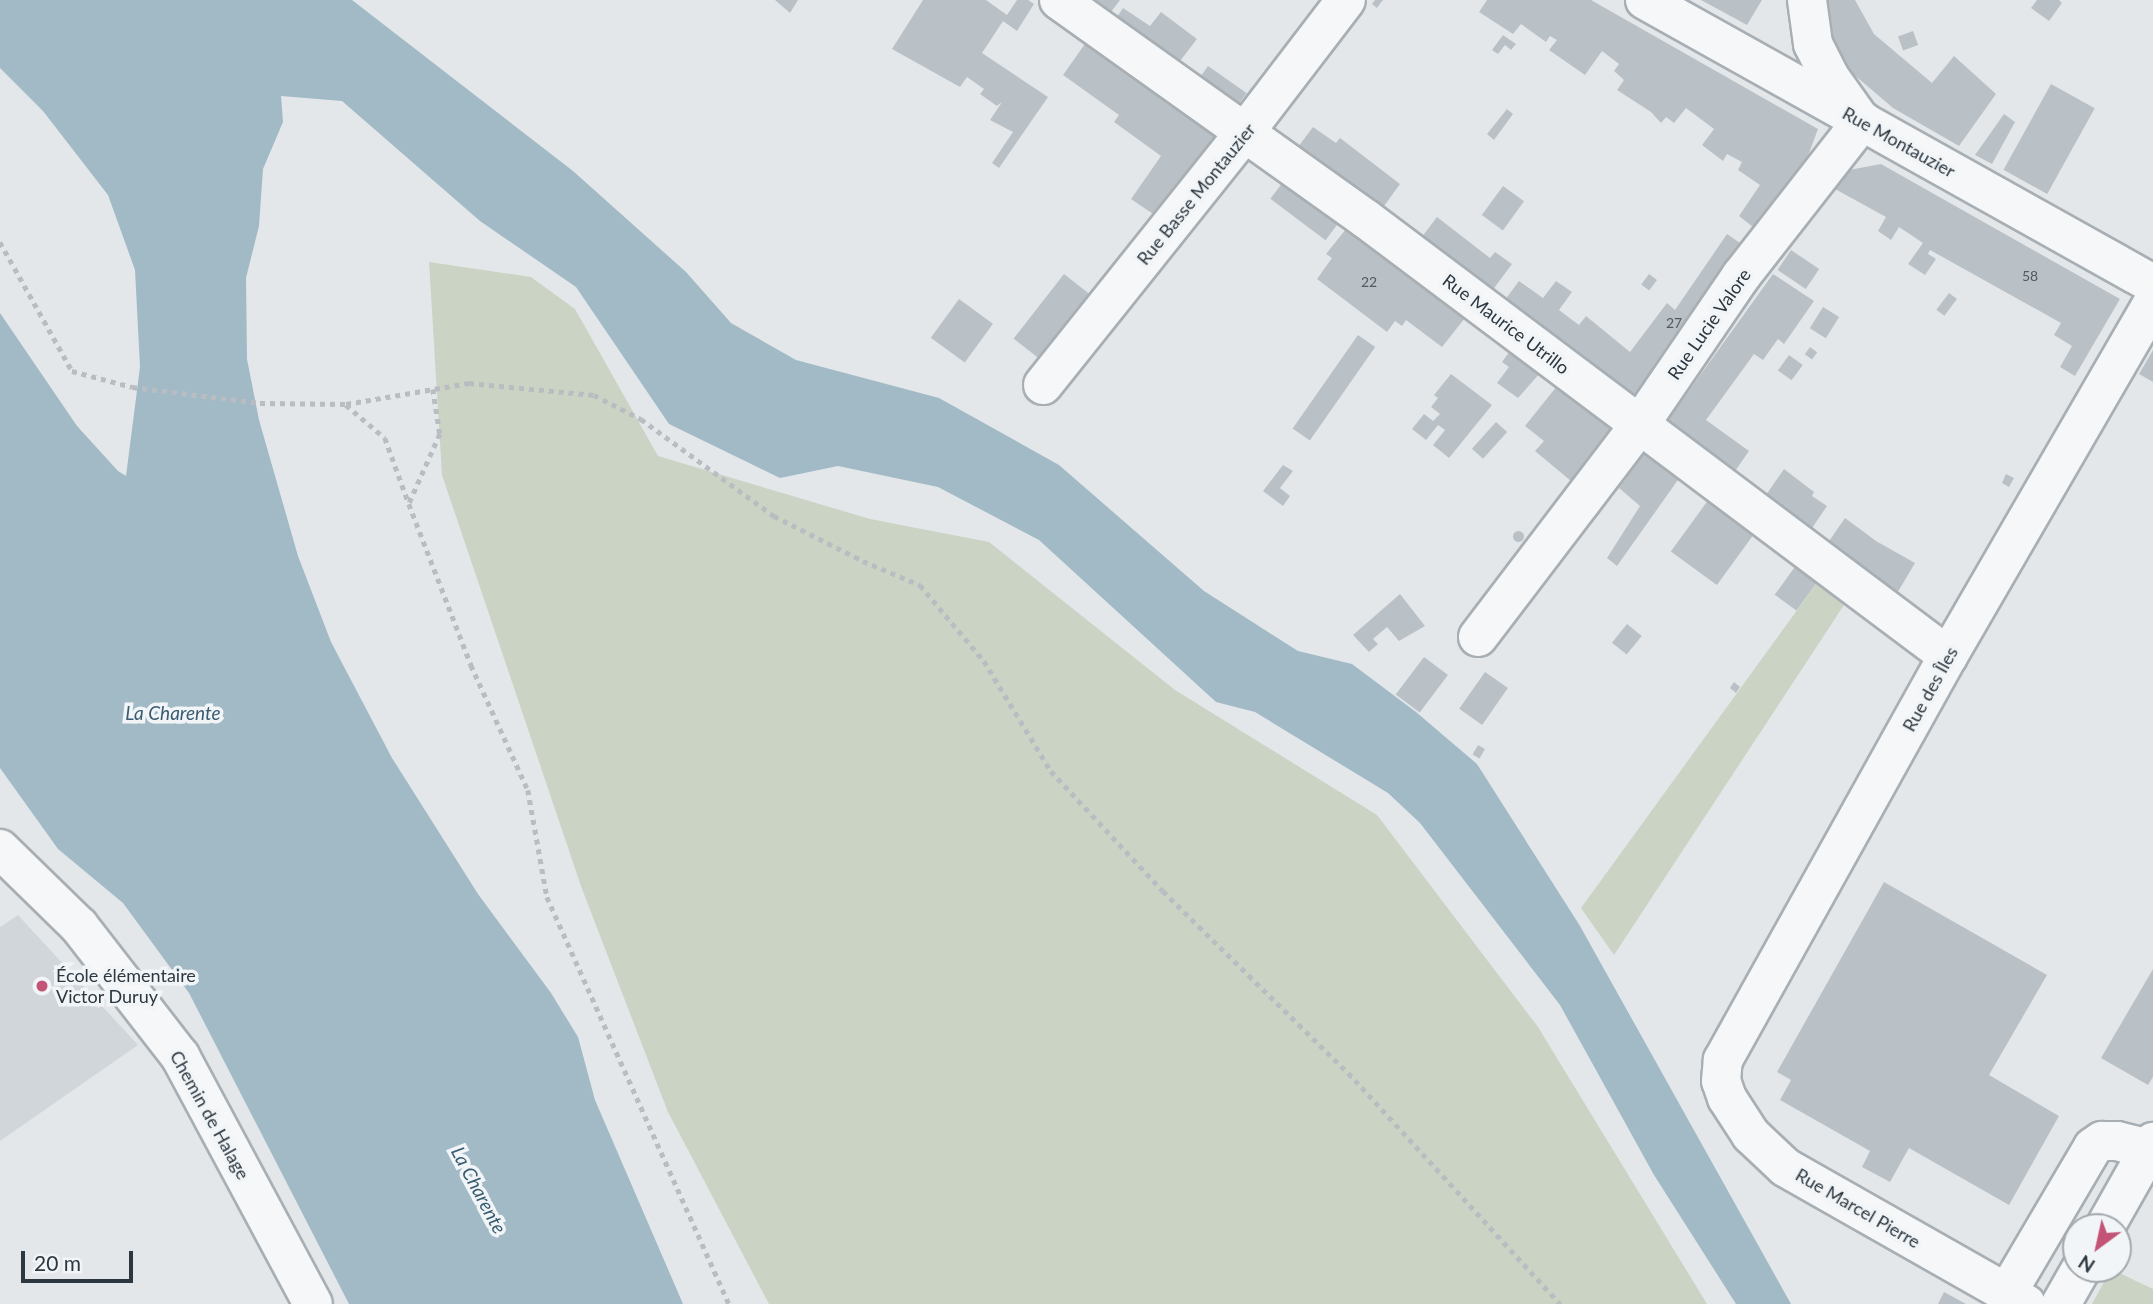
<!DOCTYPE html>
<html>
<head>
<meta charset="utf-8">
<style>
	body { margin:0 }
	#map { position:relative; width:2153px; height:1304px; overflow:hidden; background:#e3e7ea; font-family:Lato,sans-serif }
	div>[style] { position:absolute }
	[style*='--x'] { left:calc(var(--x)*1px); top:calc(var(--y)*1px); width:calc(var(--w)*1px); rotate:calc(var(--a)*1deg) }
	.built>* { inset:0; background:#d1d6db }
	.green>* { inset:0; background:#cbd3c4 }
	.water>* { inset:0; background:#a1bac6 }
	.building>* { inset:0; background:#bac1c6; transform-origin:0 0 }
	.round { border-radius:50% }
	.path>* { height:4.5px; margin-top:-2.25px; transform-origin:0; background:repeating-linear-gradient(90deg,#b9bdc1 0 5px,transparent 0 10px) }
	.roads { filter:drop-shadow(2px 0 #a8afb4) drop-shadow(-2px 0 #a8afb4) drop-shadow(0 2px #a8afb4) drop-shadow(0 -2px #a8afb4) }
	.minor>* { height:38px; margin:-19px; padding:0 19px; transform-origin:19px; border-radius:19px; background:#f5f7f8 }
	.dots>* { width:19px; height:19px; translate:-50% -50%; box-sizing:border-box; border:4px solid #f2f5f7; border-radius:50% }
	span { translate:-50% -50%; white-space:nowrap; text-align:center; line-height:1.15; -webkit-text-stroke:7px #f2f5f7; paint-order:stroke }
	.number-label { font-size:14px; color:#505a62 }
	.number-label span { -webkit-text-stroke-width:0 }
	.street-label { font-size:18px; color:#2c3740 }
	.poi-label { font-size:18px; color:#2c3740 }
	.left { translate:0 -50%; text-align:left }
	.water-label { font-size:19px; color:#395c71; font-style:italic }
	.north { position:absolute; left:2062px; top:1213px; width:70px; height:70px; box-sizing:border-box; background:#f2f5f7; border:2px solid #a3a9ae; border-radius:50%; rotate:213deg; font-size:19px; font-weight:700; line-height:28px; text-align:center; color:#2c3740 }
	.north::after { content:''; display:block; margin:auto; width:24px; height:32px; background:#c35377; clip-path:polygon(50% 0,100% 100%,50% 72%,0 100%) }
	.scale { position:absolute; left:21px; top:1251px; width:112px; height:32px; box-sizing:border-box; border:4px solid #2c3740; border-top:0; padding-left:9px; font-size:21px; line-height:24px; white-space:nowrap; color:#2c3740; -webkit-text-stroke:5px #f2f5f7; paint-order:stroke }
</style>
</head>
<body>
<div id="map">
	<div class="built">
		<div style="clip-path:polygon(18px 915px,138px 1045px,0 1141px,0 927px)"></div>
	</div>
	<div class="green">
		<div style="clip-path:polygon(429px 262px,531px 277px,575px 309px,658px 456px,870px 519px,989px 542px,1175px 690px,1377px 815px,1538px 1027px,1707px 1304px,769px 1304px,668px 1112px,582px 889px,442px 475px)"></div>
		<div style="clip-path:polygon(1819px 580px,1846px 602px,1614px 955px,1581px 908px)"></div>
		<div style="clip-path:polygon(2111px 1269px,2153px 1289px,2153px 1304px,2092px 1304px)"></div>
	</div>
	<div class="water">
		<div style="clip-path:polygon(0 0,352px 0,573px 171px,686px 272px,731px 323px,796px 360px,939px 398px,1059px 465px,1204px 591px,1298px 651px,1352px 664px,1416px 712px,1477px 764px,1580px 926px,1791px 1304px,1736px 1304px,1654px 1175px,1560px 1005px,1420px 823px,1388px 793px,1255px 712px,1216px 702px,1039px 540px,938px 487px,838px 466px,780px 478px,669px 424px,576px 287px,480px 221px,342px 101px,281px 96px,283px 122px,263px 169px,259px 226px,246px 278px,247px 359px,259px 420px,298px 556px,331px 642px,392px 758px,478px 894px,551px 993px,578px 1037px,595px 1100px,683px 1304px,349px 1304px,189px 993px,123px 903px,58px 849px,0 768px,0 313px,77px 426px,118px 471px,126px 476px,140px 367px,135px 270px,108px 195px,43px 111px,0 68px)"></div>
	</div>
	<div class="building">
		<div style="clip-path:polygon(775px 0,798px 0,790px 13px)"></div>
		<div style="clip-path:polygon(923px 0,986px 0,1007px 15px,1017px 0,1028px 0,1034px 4px,1017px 31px,1003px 21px,982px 53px,1048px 97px,999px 168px,992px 163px,1013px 132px,990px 120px,1002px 102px,997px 106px,980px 94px,984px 89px,967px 77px,960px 87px,892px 49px)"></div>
		<div style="clip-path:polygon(1086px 0,1120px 0,1108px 16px)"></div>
		<div style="clip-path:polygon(1375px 0,1383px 0,1377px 8px,1372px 4px)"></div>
		<div style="clip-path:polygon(1487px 0,1591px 0,1818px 129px,1808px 156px,1762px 234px,1739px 216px,1760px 185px,1738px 170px,1742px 162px,1727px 154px,1723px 161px,1702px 145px,1714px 129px,1686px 108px,1674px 123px,1666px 117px,1661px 123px,1651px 112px,1617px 90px,1624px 80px,1614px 71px,1619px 64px,1602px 51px,1585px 75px,1549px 50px,1557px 40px,1550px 36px,1546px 42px,1521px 24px,1513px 34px,1479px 12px)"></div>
		<div style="clip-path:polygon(1701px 0,1762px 0,1747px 25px)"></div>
		<div style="clip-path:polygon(1823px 0,1855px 0,1874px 34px,1932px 83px,1954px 56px,1996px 94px,1959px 146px,1893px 108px,1845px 67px,1822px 13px)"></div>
		<div style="clip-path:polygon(2037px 0,2059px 0,2062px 3px,2049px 21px,2031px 8px)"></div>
		<div style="clip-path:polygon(1123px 8px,1150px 26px,1161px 12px,1197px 39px,1177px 65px,1115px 20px)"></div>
		<div style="left:1913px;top:31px;width:15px;height:16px;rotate:70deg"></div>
		<div style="clip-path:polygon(1503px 35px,1516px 44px,1511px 50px,1505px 45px,1498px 54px,1492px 50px)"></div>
		<div style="clip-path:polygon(1087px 41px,1217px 133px,1153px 214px,1131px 199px,1161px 156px,1114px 122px,1119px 115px,1063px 75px)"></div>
		<div style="left:1208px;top:66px;width:47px;height:17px;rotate:35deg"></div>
		<div style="left:2051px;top:84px;width:50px;height:98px;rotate:29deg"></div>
		<div style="clip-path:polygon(1507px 109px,1513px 114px,1494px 140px,1487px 134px)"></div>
		<div style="clip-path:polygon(2004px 114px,2015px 122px,1992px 164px,1975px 155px)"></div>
		<div style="clip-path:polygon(1313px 127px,1336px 143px,1340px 138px,1400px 184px,1379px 213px,1295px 151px)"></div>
		<div style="clip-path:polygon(1881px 164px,2120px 299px,2075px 376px,2060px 367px,2072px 346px,2054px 335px,2061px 323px,1930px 250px,1928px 254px,1936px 259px,1925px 275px,1908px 264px,1923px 243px,1899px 227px,1891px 240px,1878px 231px,1886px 217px,1835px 189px,1849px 170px)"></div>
		<div style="left:1283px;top:182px;width:69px;height:21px;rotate:37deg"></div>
		<div style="left:1503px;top:186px;width:26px;height:36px;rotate:36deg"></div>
		<div style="clip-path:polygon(1437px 217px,1490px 258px,1495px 252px,1512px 264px,1489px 295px,1418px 242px)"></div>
		<div style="clip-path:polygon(1346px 229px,1465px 318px,1442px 347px,1406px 320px,1402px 326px,1395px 321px,1387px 332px,1317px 279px,1332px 258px,1326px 254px)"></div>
		<div style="clip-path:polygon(1727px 234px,1750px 250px,1635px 404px,1502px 304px,1519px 281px,1543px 298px,1556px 281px,1572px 292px,1559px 310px,1579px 325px,1586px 316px,1630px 352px,1667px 303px,1675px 310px)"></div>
		<div style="left:1791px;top:250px;width:34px;height:24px;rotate:34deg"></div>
		<div style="left:1064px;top:274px;width:34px;height:82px;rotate:38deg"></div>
		<div style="left:1649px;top:274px;width:10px;height:13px;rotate:37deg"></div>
		<div style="clip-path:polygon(1773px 274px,1814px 301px,1784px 344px,1778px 339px,1763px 360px,1754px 354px,1706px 420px,1749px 451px,1733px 474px,1665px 424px)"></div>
		<div style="left:1949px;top:293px;width:10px;height:21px;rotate:37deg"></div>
		<div style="left:959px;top:299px;width:42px;height:48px;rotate:36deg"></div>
		<div style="left:1823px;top:307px;width:19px;height:25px;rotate:32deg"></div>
		<div style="left:1358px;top:335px;width:21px;height:114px;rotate:35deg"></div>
		<div style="left:1810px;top:347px;width:9px;height:9px;rotate:36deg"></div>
		<div style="clip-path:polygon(2153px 350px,2153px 382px,2139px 374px)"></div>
		<div style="clip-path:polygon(1510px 351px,1540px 373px,1518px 398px,1497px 383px,1509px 367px,1502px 362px)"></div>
		<div style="left:1789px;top:355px;width:17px;height:19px;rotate:36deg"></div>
		<div style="clip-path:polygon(1451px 374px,1492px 405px,1449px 458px,1433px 445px,1445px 430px,1438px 425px,1426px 440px,1412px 429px,1424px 414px,1433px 421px,1440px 414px,1431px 407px,1438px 398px,1434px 395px)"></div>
		<div style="clip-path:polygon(1557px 386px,1615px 429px,1571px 481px,1535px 451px,1544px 441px,1525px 426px)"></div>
		<div style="left:1496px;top:422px;width:15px;height:36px;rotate:42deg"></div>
		<div style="clip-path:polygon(1645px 452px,1680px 477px,1617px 566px,1607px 558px,1640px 506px,1619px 488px)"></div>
		<div style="clip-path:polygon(1283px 465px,1293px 471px,1280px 488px,1290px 496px,1283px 506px,1263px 491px)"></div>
		<div style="clip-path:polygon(1784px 469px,1814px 492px,1812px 496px,1827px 506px,1810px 531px,1784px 507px,1766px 495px)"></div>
		<div style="clip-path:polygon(2006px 474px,2014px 478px,2009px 487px,2002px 483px)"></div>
		<div style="left:1709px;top:499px;width:57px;height:65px;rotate:36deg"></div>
		<div style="clip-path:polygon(1845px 518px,1876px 541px,1915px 563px,1896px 595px,1827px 544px)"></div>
		<div class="round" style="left:1512.5px;top:530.5px;width:11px;height:11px"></div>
		<div style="left:1797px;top:564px;width:27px;height:38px;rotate:36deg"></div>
		<div style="clip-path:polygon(1400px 594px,1425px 626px,1399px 641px,1387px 627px,1373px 639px,1378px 644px,1369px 652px,1353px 635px)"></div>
		<div style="left:1627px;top:624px;width:19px;height:24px;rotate:39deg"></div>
		<div style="left:1424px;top:657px;width:30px;height:47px;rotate:37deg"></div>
		<div style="left:1485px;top:672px;width:28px;height:45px;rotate:35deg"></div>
		<div style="clip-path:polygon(1734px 682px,1740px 687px,1736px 693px,1730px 688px)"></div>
		<div style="left:1478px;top:745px;width:8px;height:11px;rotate:30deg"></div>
		<div style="clip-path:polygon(1884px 882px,2047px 975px,1989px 1075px,2059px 1116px,2009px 1205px,1909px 1148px,1890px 1182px,1862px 1167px,1870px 1151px,1780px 1100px,1791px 1080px,1777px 1072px)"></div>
		<div style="clip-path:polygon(2153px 969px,2153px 1077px,2148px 1085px,2101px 1058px)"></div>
		<div style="clip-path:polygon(1944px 1292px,1966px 1304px,1938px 1304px)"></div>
	</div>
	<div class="path">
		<div style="--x:0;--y:242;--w:148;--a:60.8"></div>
		<div style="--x:72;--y:371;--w:62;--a:14.9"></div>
		<div style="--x:132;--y:387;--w:129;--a:7.1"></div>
		<div style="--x:260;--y:403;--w:86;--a:0.7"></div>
		<div style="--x:346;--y:404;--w:125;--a:-9.7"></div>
		<div style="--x:469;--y:383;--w:126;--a:5.5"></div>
		<div style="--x:594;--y:395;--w:53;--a:27.1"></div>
		<div style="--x:641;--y:419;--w:165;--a:36.1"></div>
		<div style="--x:774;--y:516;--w:100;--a:26.8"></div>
		<div style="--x:863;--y:561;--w:62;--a:22.8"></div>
		<div style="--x:920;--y:585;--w:99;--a:49.9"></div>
		<div style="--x:984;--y:661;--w:129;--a:58.7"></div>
		<div style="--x:1051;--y:771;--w:164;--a:47"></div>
		<div style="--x:1163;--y:891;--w:269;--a:44.5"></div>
		<div style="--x:1355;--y:1080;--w:304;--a:47.5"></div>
		<div style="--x:433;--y:389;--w:46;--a:81.2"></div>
		<div style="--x:440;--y:434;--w:77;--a:113.9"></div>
		<div style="--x:409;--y:504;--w:173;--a:68.9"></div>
		<div style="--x:471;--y:665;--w:137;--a:65.5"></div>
		<div style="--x:528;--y:790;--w:109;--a:79.9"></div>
		<div style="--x:547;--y:897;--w:446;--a:65.9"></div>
		<div style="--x:346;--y:405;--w:51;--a:40.2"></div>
		<div style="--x:385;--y:438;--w:70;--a:70"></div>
	</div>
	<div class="roads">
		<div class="minor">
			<div style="--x:1059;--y:0;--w:377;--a:35.5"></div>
			<div style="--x:1366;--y:219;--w:728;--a:36.9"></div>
			<div style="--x:1645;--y:0;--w:582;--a:29.21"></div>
			<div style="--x:1807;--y:0;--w:44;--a:82.2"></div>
			<div style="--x:1813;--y:44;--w:36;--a:63"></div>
			<div style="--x:1829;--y:76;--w:47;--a:54.6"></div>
			<div style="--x:1043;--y:385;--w:324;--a:-51.4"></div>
			<div style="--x:1245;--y:132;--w:166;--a:-52.6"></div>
			<div style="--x:1478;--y:637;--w:268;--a:-52.7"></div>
			<div style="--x:1640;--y:424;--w:179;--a:-55.7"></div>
			<div style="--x:1741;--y:276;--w:197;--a:-52"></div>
			<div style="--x:0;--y:849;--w:110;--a:44.3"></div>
			<div style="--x:79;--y:926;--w:165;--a:52.2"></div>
			<div style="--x:180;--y:1056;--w:281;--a:61.8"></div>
			<div style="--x:2105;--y:1227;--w:98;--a:-60.5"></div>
			<div style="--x:2007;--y:1293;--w:169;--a:-59.5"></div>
			<div style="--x:2093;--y:1147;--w:11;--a:-34"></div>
			<div style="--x:2102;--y:1141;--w:15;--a:0"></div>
			<div style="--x:2117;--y:1141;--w:33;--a:14"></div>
			<div style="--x:2026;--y:1304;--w:277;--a:-150.4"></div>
			<div style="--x:1785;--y:1167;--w:47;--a:-136.7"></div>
			<div style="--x:1751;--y:1135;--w:44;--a:-123"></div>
			<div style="--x:1727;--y:1098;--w:18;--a:-109"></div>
			<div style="--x:1721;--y:1081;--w:21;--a:-85"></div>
			<div style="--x:1723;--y:1060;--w:462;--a:-60.9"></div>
			<div style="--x:1948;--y:656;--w:408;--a:-59.9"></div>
			<div style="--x:2061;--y:1304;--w:40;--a:-60.3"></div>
		</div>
	</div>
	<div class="dots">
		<div style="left:42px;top:986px;background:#c35377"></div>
	</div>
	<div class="number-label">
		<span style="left:2030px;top:276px">58</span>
		<span style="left:1369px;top:282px">22</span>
		<span style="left:1674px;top:323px">27</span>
	</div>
	<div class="street-label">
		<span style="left:1899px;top:142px;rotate:29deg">Rue Montauzier</span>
		<span style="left:1196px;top:194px;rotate:-51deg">Rue Basse Montauzier</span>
		<span style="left:1506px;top:324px;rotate:37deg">Rue Maurice Utrillo</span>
		<span style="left:1709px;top:324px;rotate:-55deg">Rue Lucie Valore</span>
		<span style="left:1930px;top:689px;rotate:-61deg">Rue des Îles</span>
		<span style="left:210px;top:1115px;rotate:61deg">Chemin de Halage</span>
		<span style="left:1858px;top:1208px;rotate:30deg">Rue Marcel Pierre</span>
	</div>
	<div class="poi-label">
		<span class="left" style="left:56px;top:986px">École élémentaire<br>Victor Duruy</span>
	</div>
	<div class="water-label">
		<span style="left:173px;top:713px">La Charente</span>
		<span style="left:479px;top:1190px;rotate:62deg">La Charente</span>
	</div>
	<div class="north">N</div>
	<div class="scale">20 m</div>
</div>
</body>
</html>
